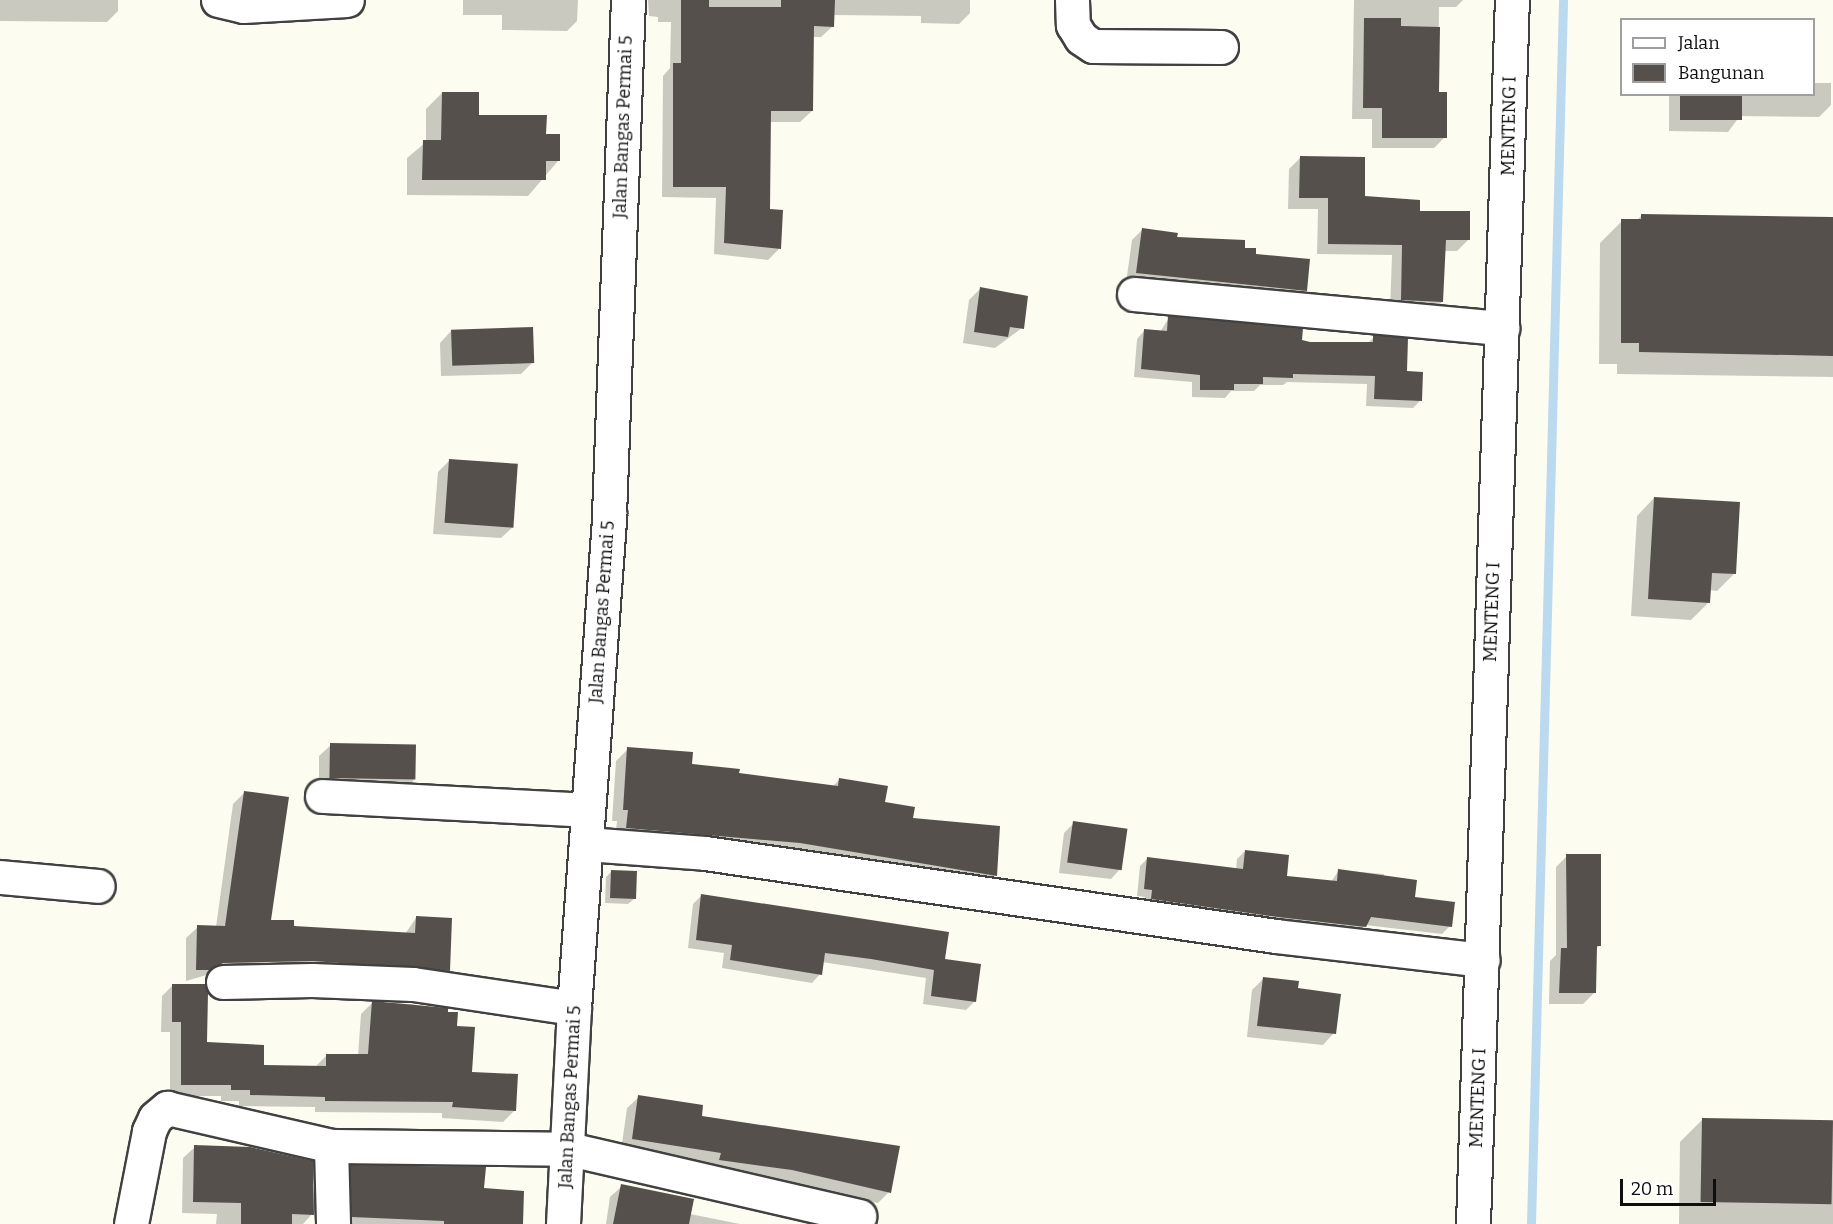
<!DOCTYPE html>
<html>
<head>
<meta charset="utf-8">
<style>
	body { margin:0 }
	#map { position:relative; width:1833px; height:1224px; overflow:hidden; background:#fdfcf1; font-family:Bitter,serif }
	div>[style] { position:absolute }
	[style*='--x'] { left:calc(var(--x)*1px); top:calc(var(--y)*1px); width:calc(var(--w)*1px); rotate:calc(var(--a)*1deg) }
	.shadow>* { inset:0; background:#0003 }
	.stream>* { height:9px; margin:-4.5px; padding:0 4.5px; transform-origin:4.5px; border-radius:4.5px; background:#bbdaf0 }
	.building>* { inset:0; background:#56504c; transform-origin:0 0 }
	.roads { filter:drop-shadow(2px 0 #414141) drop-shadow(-2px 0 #414141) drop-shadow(0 2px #414141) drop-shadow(0 -2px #414141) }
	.minor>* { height:33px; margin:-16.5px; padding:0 16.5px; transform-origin:16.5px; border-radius:16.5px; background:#fff }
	span { translate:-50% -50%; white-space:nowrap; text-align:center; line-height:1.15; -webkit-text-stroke:6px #fff; paint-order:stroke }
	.street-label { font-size:18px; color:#0e0e0e }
	.legend { position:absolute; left:1620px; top:18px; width:195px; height:78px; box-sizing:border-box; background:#fff; border:2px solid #9f9f9f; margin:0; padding:8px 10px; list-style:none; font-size:18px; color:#0e0e0e }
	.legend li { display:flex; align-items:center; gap:12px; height:30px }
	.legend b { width:30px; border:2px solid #9f9f9f }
	.scale { position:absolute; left:1620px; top:1179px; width:96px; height:27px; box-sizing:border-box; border:3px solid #0e0e0e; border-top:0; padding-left:8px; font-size:18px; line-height:21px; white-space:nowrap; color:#0e0e0e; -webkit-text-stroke:4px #fff; paint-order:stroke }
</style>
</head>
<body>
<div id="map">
	<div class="shadow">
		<div style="clip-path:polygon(0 0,118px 0,118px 11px,107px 22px,0 21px)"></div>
		<div style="clip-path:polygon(463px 0,578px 0,577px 21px,567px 31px,502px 30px,502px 15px,463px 15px)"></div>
		<div style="clip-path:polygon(648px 0,970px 0,970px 13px,959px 24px,921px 23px,921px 16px,833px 15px,833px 26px,821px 37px,813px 37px,812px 111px,800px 122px,770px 122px,769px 211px,780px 248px,768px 260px,714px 254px,716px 198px,662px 197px,663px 76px,670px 68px,671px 22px,658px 22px,658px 17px,649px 16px)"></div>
		<div style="clip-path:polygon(1354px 0,1463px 0,1456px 7px,1439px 7px,1438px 93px,1445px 137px,1434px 148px,1372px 148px,1372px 119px,1352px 119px)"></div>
		<div style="clip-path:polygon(1814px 83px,1831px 83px,1831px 105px,1819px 117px,1740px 116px,1728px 132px,1669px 131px,1669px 94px,1814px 94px)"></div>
		<div style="clip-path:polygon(442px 93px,477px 116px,545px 135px,558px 161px,528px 196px,407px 195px,407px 158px,426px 142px,426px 109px)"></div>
		<div style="clip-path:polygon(1300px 158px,1364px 197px,1418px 212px,1468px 240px,1457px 251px,1444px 251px,1442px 302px,1430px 313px,1390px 311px,1392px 255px,1317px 254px,1318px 209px,1288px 209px,1289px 169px)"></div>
		<div style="clip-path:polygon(1642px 215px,1833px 218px,1833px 377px,1617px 374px,1617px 364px,1599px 364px,1600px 243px,1622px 221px,1636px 221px)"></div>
		<div style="clip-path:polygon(1142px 230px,1243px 249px,1305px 290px,1295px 301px,1126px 283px,1132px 240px)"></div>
		<div style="clip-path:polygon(981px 288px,1022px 328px,995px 348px,963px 343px,969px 300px)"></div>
		<div style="clip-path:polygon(1169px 318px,1310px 344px,1367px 344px,1374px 337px,1405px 372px,1421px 400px,1413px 408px,1366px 406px,1367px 384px,1287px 382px,1283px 385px,1260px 385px,1254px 391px,1231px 391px,1225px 398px,1192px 397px,1192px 382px,1134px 377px,1137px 339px,1145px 330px,1160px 332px)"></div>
		<div style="clip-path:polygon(451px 331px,533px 362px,521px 374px,441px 376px,440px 343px)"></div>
		<div style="clip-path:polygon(449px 461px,513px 527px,501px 538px,433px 534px,438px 472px)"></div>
		<div style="clip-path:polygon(1654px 498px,1734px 574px,1717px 591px,1709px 590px,1709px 602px,1691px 620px,1631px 616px,1637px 516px)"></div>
		<div style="clip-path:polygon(331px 745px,414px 780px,403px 791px,319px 789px,319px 756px)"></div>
		<div style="clip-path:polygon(628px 749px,738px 774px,833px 786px,840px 779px,911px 819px,998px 827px,995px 876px,984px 887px,615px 839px,617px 821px,612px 821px,616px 761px)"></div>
		<div style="clip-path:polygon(245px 792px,269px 921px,292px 928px,405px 934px,416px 918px,448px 970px,437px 981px,210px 974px,186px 981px,186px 938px,198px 927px,216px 927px,233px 804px)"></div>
		<div style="clip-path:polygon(1074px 823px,1121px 868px,1111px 879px,1059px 873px,1064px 833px)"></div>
		<div style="clip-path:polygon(1245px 851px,1285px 877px,1331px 882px,1339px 870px,1384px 874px,1384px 879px,1450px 926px,1442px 934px,1365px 925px,1356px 935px,1144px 907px,1145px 897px,1137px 896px,1140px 866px,1148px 858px,1236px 870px,1237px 859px)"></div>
		<div style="clip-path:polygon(1567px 856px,1600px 945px,1595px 950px,1594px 993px,1583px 1004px,1549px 1004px,1550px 961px,1556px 955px,1556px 867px)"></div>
		<div style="clip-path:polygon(612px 871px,634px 899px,628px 904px,605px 903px,606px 877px)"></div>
		<div style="clip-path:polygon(702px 895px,944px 961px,975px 1001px,966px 1010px,923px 1004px,926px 978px,822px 962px,820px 974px,812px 983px,722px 968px,724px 953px,688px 948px,693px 904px)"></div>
		<div style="clip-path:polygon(1263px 979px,1296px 989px,1334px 1033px,1323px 1045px,1247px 1037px,1252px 990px)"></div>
		<div style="clip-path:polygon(173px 985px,206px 1044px,262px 1066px,315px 1067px,326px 1056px,358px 1056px,361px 1014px,372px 1003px,411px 1004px,456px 1014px,456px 1028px,470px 1073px,515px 1110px,503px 1122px,442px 1118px,442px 1113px,315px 1112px,315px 1107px,239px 1106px,239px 1101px,221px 1101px,221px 1096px,170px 1096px,170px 1032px,161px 1032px,162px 996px)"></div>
		<div style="clip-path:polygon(639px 1097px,700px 1117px,889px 1192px,878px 1203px,779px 1180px,709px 1171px,710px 1164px,621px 1151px,627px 1108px)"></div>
		<div style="clip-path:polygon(1702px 1120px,1833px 1122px,1833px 1224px,1679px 1224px,1680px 1142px)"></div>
		<div style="clip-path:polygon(195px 1147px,312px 1214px,303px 1224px,216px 1224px,217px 1214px,182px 1213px,183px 1158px)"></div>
		<div style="clip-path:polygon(351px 1167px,483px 1190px,521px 1224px,340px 1224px,339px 1178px)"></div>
		<div style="clip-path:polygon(622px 1186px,690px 1214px,740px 1224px,606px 1224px,610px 1197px)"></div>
	</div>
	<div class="stream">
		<div style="--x:1531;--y:1224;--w:1224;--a:-88.5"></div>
	</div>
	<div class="building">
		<div style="clip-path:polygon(681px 0,709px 0,709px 7px,781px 7px,781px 0,835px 0,834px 27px,814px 26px,813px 111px,771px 111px,770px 209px,783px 210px,781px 249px,724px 243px,726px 187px,673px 187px,673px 63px,681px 63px)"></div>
		<div style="clip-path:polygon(1364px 18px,1401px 18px,1401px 26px,1440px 27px,1439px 92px,1447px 92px,1447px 138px,1382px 138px,1382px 108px,1363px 108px)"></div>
		<div style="clip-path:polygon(442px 92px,479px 92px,479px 115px,547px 115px,546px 134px,560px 134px,560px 161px,546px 161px,546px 180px,422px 180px,423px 140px,441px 140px)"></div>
		<div style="left:1680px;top:94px;width:62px;height:26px"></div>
		<div style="clip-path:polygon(1300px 156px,1365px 157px,1365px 196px,1420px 200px,1420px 211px,1470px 211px,1470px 240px,1446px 240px,1443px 302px,1401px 300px,1402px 245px,1328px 244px,1328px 198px,1299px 198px)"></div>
		<div style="clip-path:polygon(1641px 214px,1833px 217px,1833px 356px,1639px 352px,1639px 343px,1621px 343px,1621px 219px,1641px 219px)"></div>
		<div style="clip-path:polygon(1142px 228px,1178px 233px,1177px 237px,1245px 240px,1245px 248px,1256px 248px,1256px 254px,1310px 259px,1307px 291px,1136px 273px)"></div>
		<div style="clip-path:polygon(980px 287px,1028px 296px,1024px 329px,1010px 327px,1008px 337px,974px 332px)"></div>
		<div style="clip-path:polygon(1168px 316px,1303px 328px,1302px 340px,1310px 342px,1373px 342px,1373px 335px,1408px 338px,1407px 371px,1423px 372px,1422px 401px,1374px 399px,1375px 376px,1293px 374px,1293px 378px,1263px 377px,1263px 384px,1234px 384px,1234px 390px,1200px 390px,1200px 375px,1141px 369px,1144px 329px,1167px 331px)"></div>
		<div style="left:533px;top:327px;width:36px;height:82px;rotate:88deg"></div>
		<div style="left:449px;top:459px;width:69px;height:64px;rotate:4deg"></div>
		<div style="clip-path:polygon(1654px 497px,1740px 502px,1736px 574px,1712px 573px,1710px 603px,1648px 599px)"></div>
		<div style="left:330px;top:743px;width:86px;height:35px;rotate:1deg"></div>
		<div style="clip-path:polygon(627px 747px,693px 752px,692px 764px,740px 769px,739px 773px,838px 786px,839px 778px,888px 786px,885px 802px,915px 807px,913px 818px,1000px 826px,997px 876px,800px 843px,626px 828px,628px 810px,623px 810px)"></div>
		<div style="clip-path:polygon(244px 791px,289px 797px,271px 920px,294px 920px,294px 926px,415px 933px,416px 916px,452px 918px,450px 971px,313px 961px,223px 963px,209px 970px,196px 970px,197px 925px,225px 926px)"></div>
		<div style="left:1073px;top:821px;width:55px;height:42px;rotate:8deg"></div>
		<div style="clip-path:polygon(1245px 850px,1289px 855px,1287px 876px,1337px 881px,1338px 869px,1417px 880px,1415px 897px,1455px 902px,1452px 927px,1371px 917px,1366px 927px,1278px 917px,1151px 899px,1152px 890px,1144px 889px,1147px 857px,1243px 869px)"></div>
		<div style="clip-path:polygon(1566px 854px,1601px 854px,1601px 946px,1597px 946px,1596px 993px,1559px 993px,1561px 948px,1567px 948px)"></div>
		<div style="left:611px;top:870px;width:26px;height:28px;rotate:2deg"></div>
		<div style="clip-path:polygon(701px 894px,949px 932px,945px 959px,981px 964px,976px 1002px,931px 996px,934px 970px,871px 959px,825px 953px,822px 975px,730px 960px,732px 945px,696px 940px)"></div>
		<div style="clip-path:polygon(1263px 977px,1299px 981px,1298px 988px,1341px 994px,1336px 1034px,1257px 1026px)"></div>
		<div style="clip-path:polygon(172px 984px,205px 984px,208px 993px,207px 1042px,264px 1045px,264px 1065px,326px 1066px,326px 1054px,368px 1054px,372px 1001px,448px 1008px,448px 1012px,458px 1012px,457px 1026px,475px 1027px,472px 1072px,518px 1074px,516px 1111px,452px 1107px,453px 1102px,325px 1101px,325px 1097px,250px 1095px,250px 1090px,231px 1090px,231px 1085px,181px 1085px,181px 1022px,172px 1022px)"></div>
		<div style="clip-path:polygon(638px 1095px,703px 1105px,702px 1116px,900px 1146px,891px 1193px,792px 1170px,719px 1160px,721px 1153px,632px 1139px)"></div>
		<div style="left:1702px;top:1118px;width:131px;height:84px;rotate:1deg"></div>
		<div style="clip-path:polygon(194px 1145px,250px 1147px,313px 1161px,314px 1215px,292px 1214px,292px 1224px,241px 1224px,241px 1203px,193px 1202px)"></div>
		<div style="clip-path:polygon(350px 1165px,486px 1167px,484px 1188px,524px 1191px,523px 1224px,444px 1224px,444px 1221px,352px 1217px)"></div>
		<div style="clip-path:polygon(621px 1184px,694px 1199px,689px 1224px,613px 1224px)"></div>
	</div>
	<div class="roads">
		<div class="minor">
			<div style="--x:218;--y:0;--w:26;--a:13"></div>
			<div style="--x:243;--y:6;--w:104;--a:-3.3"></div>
			<div style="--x:1072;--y:0;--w:25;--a:88"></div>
			<div style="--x:1073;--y:25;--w:15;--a:58"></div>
			<div style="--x:1081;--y:38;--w:14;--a:34"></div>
			<div style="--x:1093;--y:46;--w:128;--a:0.4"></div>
			<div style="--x:1134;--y:294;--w:370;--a:5.3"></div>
			<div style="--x:322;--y:796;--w:266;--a:3"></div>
			<div style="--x:586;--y:844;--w:119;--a:4.3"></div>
			<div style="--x:705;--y:853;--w:577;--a:8.27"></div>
			<div style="--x:1276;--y:936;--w:208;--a:6.6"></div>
			<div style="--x:0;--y:877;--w:98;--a:5.2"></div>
			<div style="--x:223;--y:982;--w:89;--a:-1.3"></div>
			<div style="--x:312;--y:980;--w:101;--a:2.3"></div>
			<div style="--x:413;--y:984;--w:163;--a:8.5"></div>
			<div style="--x:331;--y:1146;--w:78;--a:88.5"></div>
			<div style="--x:131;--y:1224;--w:95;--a:-79"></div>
			<div style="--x:149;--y:1131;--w:14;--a:-65"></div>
			<div style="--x:155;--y:1118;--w:16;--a:-40"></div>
			<div style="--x:167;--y:1108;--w:168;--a:13"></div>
			<div style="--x:331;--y:1146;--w:238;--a:0.7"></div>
			<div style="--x:569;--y:1149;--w:298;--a:13"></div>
			<div style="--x:563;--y:1224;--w:216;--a:-87.1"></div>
			<div style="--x:574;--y:1008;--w:494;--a:-85.9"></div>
			<div style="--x:609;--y:515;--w:515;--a:-87.89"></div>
			<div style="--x:1473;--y:1224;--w:1225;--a:-88.18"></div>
		</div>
	</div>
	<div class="street-label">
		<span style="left:1509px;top:126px;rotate:-89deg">MENTENG I</span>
		<span style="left:623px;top:127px;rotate:-88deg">Jalan Bangas Permai 5</span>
		<span style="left:602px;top:612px;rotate:-86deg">Jalan Bangas Permai 5</span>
		<span style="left:1492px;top:612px;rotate:-88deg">MENTENG I</span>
		<span style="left:570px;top:1097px;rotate:-87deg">Jalan Bangas Permai 5</span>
		<span style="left:1478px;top:1098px;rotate:-88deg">MENTENG I</span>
	</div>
	<ul class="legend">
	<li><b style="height:8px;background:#fff"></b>Jalan</li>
	<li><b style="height:16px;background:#56504c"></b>Bangunan</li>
	</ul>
	<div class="scale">20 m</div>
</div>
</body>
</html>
